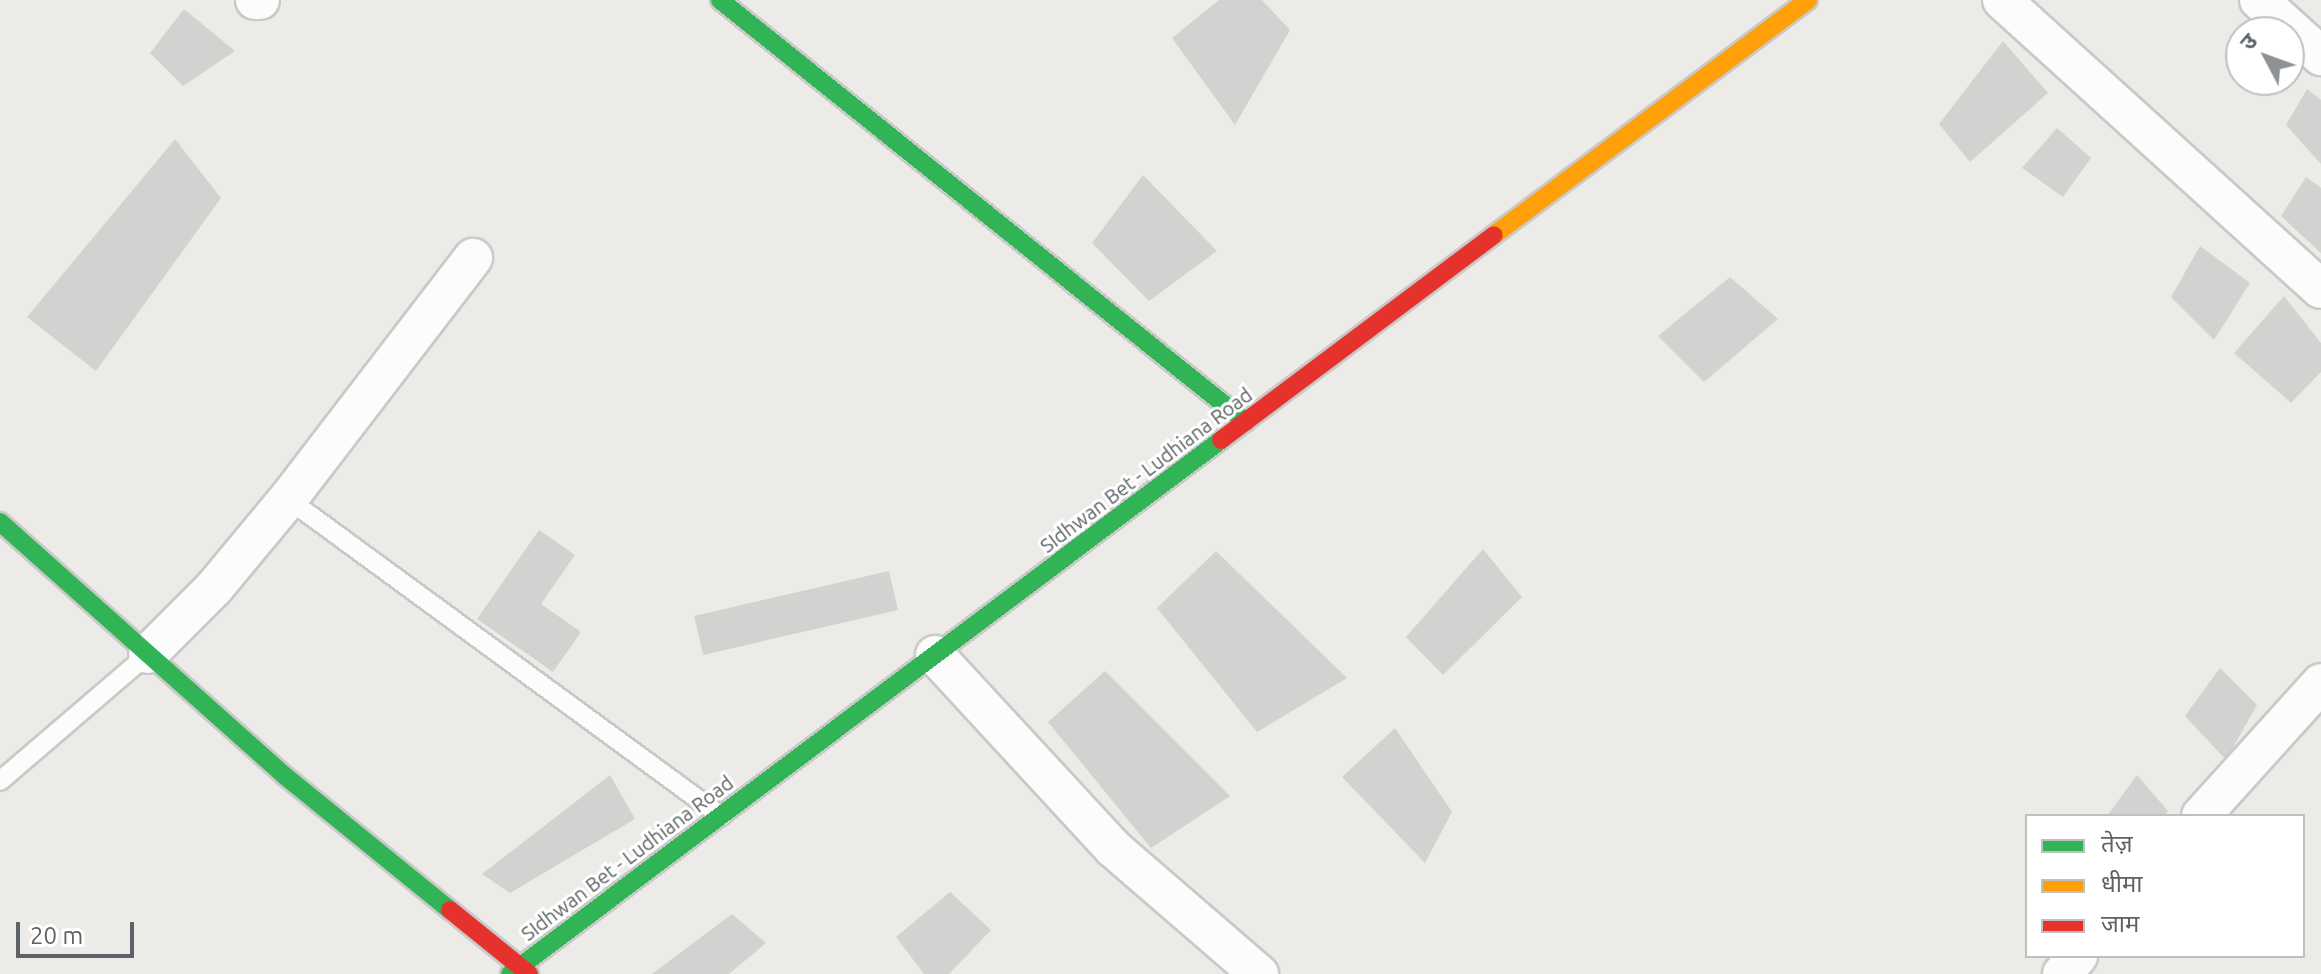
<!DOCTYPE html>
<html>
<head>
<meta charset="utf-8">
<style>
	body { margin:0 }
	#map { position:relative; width:2321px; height:974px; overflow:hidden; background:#edebe8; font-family:Ubuntu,"Noto Sans Devanagari",sans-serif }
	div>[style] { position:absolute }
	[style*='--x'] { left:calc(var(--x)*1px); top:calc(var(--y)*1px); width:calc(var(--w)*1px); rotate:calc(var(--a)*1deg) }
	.building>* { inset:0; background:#d4d2d1; transform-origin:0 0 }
	.roads { filter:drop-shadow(2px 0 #c9c9c8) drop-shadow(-2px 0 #c9c9c8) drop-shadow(0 2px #c9c9c8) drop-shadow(0 -2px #c9c9c8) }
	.lane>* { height:18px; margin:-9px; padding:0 9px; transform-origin:9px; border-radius:9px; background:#fcfcfc }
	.street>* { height:38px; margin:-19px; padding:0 19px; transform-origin:19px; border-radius:19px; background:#fcfcfc }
	.fast>* { height:18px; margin:-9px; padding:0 9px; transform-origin:9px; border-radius:9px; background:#30b455 }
	.slow>* { height:18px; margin:-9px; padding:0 9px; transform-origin:9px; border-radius:9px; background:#ff9f0a }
	.jam>* { height:18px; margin:-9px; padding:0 9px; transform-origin:9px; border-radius:9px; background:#e5322d }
	span { translate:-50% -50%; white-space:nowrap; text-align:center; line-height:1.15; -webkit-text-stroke:6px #fff; paint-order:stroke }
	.street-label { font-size:20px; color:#5d6266 }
	.legend { position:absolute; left:2025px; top:814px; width:280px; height:144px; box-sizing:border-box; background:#fff; border:2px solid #bec0c2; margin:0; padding:10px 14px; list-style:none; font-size:24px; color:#5d6266 }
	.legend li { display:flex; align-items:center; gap:16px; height:40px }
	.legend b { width:40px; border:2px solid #bec0c2 }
	.north { position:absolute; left:2225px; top:16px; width:80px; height:80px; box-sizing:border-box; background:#fff; border:2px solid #bec0c2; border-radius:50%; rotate:311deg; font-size:22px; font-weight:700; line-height:32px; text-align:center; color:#5d6266 }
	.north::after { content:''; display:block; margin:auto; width:28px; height:36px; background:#8f9294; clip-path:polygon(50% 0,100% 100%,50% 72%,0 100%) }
	.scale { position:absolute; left:16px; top:922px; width:118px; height:36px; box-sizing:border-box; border:4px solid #5d6266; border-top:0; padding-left:10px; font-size:24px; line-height:28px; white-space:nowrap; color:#5d6266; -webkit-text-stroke:6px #fff; paint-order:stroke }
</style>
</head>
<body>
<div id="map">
	<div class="building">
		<div style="clip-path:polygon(1219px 0,1262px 0,1290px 30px,1235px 125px,1172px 38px)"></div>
		<div style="clip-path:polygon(184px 9px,235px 51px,183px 86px,150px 53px)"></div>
		<div style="clip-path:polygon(2003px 41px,2048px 93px,1970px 162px,1939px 124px)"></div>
		<div style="clip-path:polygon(2307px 89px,2321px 100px,2321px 164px,2286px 125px)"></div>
		<div style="clip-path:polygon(2057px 128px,2091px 158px,2063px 197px,2022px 168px)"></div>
		<div style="clip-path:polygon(175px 139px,221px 198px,96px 371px,27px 317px)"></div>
		<div style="clip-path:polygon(1143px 175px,1217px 251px,1149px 301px,1092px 243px)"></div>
		<div style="clip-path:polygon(2306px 177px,2321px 188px,2321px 253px,2281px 216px)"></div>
		<div style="clip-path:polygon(2200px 246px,2250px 283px,2214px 340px,2171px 297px)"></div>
		<div style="clip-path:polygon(1730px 277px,1778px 319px,1704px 382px,1658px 336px)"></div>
		<div style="clip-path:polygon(2284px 296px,2321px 343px,2321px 372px,2291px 403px,2234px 353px)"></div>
		<div style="clip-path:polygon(539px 530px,575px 555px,541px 604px,581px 632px,553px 672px,477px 619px)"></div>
		<div style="clip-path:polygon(1483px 549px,1522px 597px,1443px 675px,1406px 637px)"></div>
		<div style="clip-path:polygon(1216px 551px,1347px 678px,1257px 732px,1157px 608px)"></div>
		<div style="left:889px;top:571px;width:40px;height:200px;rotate:77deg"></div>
		<div style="clip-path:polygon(2220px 668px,2257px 705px,2226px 760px,2185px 716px)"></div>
		<div style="clip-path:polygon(1105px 671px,1230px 796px,1151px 848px,1048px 722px)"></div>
		<div style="clip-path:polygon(1395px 728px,1452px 812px,1425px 863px,1342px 777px)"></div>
		<div style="clip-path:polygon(610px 775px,635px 819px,510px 893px,482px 874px)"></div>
		<div style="clip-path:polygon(2137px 775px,2168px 811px,2164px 816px,2107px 816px)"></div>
		<div style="clip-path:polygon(950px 892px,991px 930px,949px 974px,924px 974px,896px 937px)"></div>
		<div style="clip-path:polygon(732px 914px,766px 943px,729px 974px,652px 974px)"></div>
	</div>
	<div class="roads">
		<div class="lane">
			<div style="--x:288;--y:499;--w:537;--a:36.21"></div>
			<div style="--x:0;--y:781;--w:195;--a:-40.6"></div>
		</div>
		<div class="street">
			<div style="--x:255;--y:0;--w:5;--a:0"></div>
			<div style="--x:2002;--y:0;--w:430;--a:42.2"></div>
			<div style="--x:2259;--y:0;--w:84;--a:42.1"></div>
			<div style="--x:148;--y:654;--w:93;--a:-45"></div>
			<div style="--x:214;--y:588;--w:116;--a:-50.3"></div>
			<div style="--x:288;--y:499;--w:304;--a:-52.5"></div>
			<div style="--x:935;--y:655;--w:263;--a:47.3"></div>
			<div style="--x:1113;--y:848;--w:193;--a:40.8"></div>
			<div style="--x:2201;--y:816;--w:179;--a:-47.9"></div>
			<div style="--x:2062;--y:974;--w:24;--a:-48"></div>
		</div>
		<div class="fast">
			<div style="--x:720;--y:0;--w:674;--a:38.74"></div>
			<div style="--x:0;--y:522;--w:382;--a:41.7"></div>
			<div style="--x:285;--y:776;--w:213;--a:39.1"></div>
			<div style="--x:510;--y:974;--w:889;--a:-36.91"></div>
		</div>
		<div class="slow">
			<div style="--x:1494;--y:235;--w:392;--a:-36.8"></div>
		</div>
		<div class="jam">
			<div style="--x:1221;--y:440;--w:341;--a:-36.9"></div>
			<div style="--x:450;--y:910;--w:102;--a:39"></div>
		</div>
	</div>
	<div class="street-label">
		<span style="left:1146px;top:470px;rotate:-37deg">SIdhwan Bet - Ludhiana Road</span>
		<span style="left:627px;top:858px;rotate:-37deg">SIdhwan Bet - Ludhiana Road</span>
	</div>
	<ul class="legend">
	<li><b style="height:10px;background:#30b455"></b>तेज़</li>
	<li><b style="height:10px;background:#ff9f0a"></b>धीमा</li>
	<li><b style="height:10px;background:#e5322d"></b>जाम</li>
	</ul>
	<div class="north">उ</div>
	<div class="scale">20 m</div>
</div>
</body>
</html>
